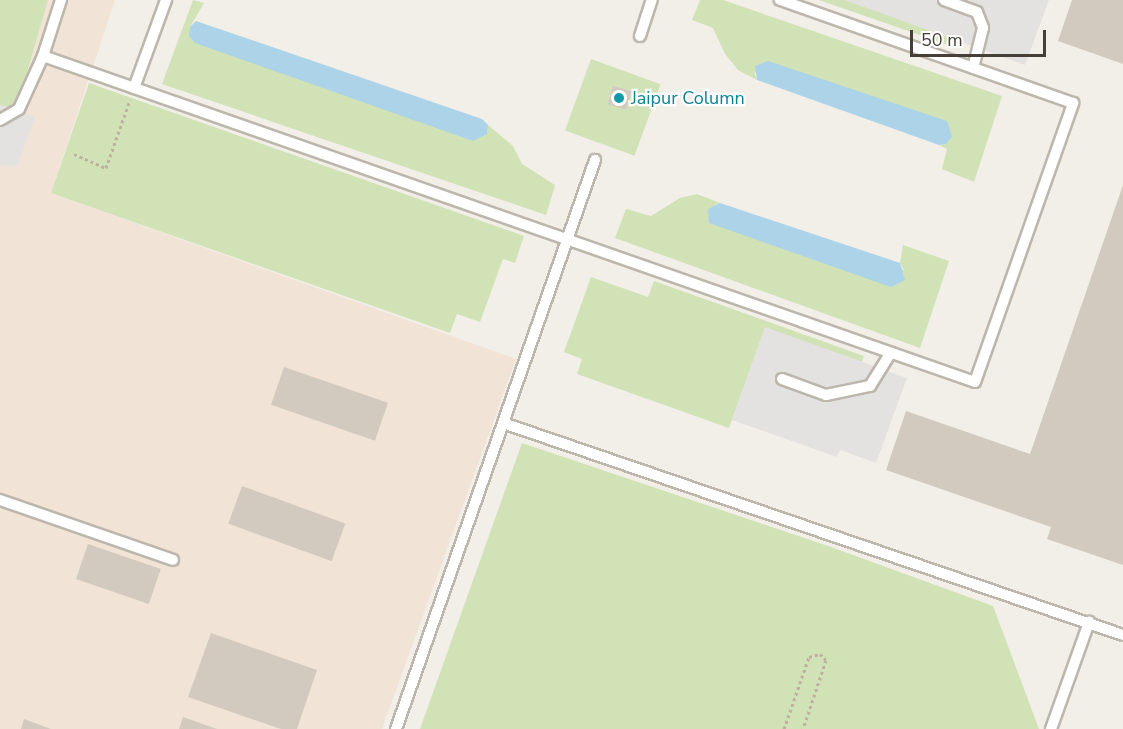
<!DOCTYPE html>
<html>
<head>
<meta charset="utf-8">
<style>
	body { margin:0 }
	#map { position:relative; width:1123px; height:729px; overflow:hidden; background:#f2efe8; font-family:"Nunito Sans",sans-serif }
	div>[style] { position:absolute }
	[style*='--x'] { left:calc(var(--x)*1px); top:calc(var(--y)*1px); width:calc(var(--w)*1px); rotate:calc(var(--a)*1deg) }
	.commercial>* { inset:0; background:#f1e4d6 }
	.green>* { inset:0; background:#d0e2b6; transform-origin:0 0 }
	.parking>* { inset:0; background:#e4e2e0 }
	.water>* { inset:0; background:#acd3e8 }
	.building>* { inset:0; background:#d2cabf; transform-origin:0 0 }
	.path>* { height:3px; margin-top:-1.5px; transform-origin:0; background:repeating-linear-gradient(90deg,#bdb09f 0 3px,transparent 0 6px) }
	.roads { filter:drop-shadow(2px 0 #bcb6ac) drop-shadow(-2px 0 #bcb6ac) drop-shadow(0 2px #bcb6ac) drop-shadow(0 -2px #bcb6ac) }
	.lane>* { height:10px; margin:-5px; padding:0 5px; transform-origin:5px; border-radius:5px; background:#fff }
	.dots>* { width:16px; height:16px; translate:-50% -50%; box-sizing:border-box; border:3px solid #fff; border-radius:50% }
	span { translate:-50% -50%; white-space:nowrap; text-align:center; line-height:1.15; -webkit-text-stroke:4.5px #fff; paint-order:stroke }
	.culture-label { font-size:18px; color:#0d838f }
	.left { translate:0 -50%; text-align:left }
	.scale { position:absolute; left:910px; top:30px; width:136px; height:27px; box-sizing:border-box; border:3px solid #453f38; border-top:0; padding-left:8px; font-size:18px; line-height:21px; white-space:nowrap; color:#453f38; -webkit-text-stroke:4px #fff; paint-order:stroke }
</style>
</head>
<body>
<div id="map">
	<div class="commercial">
		<div style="clip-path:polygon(0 0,115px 0,51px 193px,516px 359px,382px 729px,0 729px)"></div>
	</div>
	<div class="green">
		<div style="clip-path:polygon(0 0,48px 0,16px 110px,0 105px)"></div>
		<div style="clip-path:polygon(193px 0,204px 3px,190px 27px,487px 134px,488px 125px,513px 146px,522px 164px,555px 185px,546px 215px,162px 84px)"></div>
		<div style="clip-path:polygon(700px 0,723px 0,1002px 96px,974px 182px,942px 169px,947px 149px,939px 145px,946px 144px,754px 72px,757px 80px,738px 70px,725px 54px,713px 28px,692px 20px)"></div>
		<div style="clip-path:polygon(819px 0,845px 0,960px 40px,957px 48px)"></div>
		<div style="left:591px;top:59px;width:74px;height:76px;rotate:20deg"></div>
		<div style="clip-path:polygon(89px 83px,524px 236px,515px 263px,503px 259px,480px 322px,457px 314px,450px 333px,51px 193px)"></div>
		<div style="clip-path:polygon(697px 194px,720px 203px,714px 205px,904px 270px,900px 263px,903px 245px,949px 261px,920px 348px,615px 238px,626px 209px,651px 216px,680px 198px)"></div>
		<div style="clip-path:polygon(591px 277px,648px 297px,654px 281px,864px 356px,862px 362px,765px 328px,729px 428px,577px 374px,582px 359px,564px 352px)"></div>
		<div style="clip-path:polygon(522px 443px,831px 547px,993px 606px,1039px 729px,420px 729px)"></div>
	</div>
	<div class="parking">
		<div style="clip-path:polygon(845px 0,1049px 0,1025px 65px)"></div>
		<div style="clip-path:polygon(0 105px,35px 117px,17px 167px,0 165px)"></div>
		<div style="clip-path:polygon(765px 327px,907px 378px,876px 463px,840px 450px,837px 457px,732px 420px)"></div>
	</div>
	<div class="water">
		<div style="clip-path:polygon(196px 21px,482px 119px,488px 125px,487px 134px,473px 141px,195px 43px,189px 36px,190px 27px)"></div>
		<div style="clip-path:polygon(768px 61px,947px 121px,952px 137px,946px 144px,939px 145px,757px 80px,755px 66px)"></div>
		<div style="clip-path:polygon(720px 203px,900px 263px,905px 280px,891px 287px,709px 223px,708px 209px)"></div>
	</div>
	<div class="building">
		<div style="clip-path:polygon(1072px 0,1123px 0,1123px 64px,1058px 41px)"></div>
		<div style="left:613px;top:86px;width:19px;height:19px;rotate:16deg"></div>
		<div style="clip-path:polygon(1123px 185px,1123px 565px,1047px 539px,1051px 527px,886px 470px,906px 411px,1030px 454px)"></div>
		<div style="left:284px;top:367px;width:110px;height:40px;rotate:19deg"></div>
		<div style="left:242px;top:486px;width:110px;height:40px;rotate:20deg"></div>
		<div style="left:88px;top:544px;width:77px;height:37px;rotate:19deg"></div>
		<div style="clip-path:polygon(211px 633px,317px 670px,297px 729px,281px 729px,188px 697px)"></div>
		<div style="clip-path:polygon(183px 717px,217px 729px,179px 729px)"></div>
		<div style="clip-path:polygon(24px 719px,51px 729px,21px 729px)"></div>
	</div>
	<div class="path">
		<div style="--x:74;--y:154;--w:35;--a:24"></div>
		<div style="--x:106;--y:168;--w:72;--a:-70.6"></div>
		<div style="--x:784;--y:729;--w:76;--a:-70.9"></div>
		<div style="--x:809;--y:657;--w:11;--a:-15"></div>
		<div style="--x:820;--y:654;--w:8;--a:45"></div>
		<div style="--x:826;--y:660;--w:73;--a:108.4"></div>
	</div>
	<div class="roads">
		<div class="lane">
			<div style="--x:944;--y:0;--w:35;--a:20"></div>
			<div style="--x:977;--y:12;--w:17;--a:69"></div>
			<div style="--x:983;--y:28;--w:41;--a:104"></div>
			<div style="--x:640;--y:36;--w:38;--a:-72"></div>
			<div style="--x:43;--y:56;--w:987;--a:19.28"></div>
			<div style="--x:975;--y:382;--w:296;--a:-70.6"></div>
			<div style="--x:1073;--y:103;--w:311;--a:-160.6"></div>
			<div style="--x:134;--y:88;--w:94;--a:-70"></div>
			<div style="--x:0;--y:120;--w:22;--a:-30"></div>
			<div style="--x:19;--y:109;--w:58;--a:-65.6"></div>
			<div style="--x:43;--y:56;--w:59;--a:-72.2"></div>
			<div style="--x:782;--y:379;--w:47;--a:20"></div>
			<div style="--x:826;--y:395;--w:45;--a:-11.6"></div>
			<div style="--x:870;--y:386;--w:39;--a:-58"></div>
			<div style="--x:503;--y:423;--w:655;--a:18.88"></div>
			<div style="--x:0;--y:500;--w:183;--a:19.1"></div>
			<div style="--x:396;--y:729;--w:603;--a:-70.72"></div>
			<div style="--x:1051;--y:729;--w:114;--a:-70.4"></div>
		</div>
	</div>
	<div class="dots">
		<div style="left:619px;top:98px;background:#0f9aa8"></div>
	</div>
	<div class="culture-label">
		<span class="left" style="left:631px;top:98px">Jaipur Column</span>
	</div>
	<div class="scale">50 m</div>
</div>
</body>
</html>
